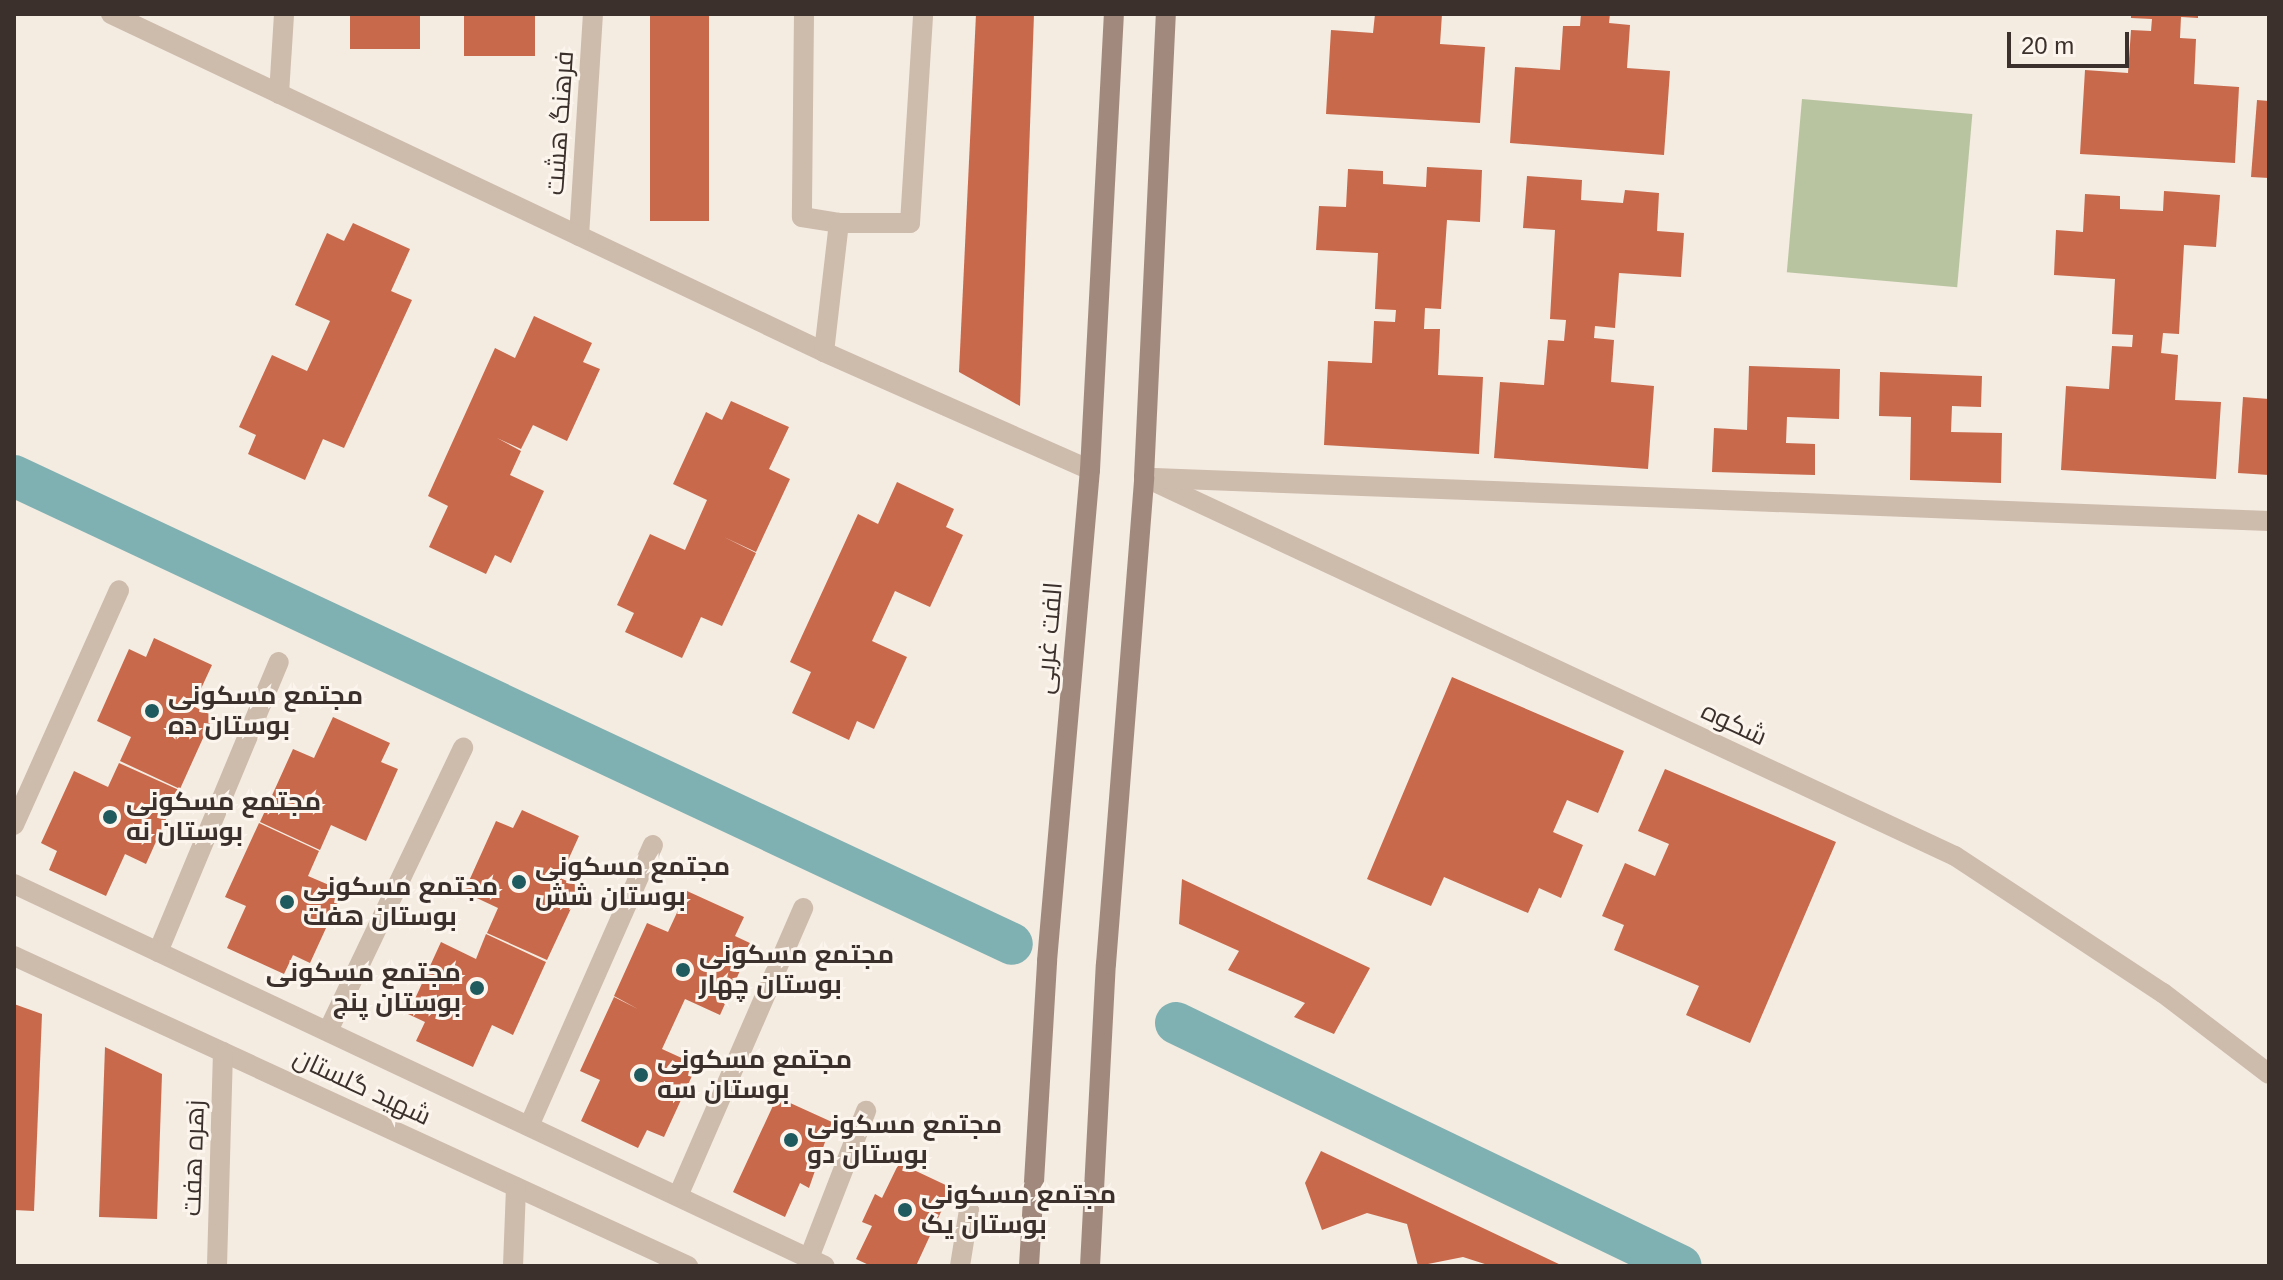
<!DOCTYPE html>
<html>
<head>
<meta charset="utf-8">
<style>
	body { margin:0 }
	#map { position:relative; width:2283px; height:1280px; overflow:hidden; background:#f4ebe1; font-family:Arial,Cairo,sans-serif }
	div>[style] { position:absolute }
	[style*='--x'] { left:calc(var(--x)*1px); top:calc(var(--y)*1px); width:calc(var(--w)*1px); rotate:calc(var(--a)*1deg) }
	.green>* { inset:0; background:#b8c4a0; transform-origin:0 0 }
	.canal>* { height:42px; margin:-21px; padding:0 21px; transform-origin:21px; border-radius:21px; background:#7fb0b2 }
	.building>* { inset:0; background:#c8694b; transform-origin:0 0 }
	.minor>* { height:20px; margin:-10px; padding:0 10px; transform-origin:10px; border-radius:10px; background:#cdbbac }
	.secondary>* { height:20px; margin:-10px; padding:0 10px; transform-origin:10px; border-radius:10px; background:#a18a7d }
	.dots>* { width:22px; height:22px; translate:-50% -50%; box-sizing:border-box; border:4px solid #fbf5ee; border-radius:50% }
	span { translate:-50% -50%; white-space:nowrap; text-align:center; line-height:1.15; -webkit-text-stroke:6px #fbf5ee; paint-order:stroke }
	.street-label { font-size:26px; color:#3b302b }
	.poi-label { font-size:26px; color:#3b302b; font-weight:700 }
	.left { translate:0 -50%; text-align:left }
	.right { translate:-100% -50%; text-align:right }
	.frame { position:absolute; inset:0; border:16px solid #3b302b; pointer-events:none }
	.scale { position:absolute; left:2007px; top:32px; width:122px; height:36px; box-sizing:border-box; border:4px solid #3b302b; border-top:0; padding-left:10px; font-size:24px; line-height:28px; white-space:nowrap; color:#3b302b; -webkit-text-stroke:6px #fbf5ee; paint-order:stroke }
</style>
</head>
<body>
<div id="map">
	<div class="green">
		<div style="left:1802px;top:99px;width:171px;height:174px;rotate:5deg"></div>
	</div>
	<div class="canal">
		<div style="--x:14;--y:476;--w:1102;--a:25.12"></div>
		<div style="--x:1176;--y:1023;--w:560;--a:25.7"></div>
	</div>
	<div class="building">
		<div style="left:350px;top:14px;width:70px;height:35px"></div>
		<div style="left:464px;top:14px;width:71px;height:42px"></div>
		<div style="left:650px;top:14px;width:59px;height:207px"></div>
		<div style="clip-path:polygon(976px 14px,1034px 14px,1020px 406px,959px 372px)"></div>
		<div style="clip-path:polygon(1375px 14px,1442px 14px,1440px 44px,1485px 47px,1480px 123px,1326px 114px,1331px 30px,1373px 33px)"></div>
		<div style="clip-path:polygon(1581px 14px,1610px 14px,1609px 23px,1630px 25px,1627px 68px,1670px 71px,1664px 155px,1510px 143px,1515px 67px,1560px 70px,1563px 26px,1580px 26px)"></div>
		<div style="clip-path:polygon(2131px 14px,2198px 14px,2198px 18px,2181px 17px,2180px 38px,2196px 39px,2194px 84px,2239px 87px,2235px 163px,2080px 154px,2085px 70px,2128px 73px,2131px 30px,2151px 31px,2152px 19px,2131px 18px)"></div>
		<div style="clip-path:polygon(2257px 100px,2269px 101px,2269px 178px,2251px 177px)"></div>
		<div style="clip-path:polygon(1427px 167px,1482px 170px,1480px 222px,1447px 220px,1441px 309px,1425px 308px,1424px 329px,1440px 329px,1438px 375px,1483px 377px,1479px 454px,1324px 445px,1328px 361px,1372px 363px,1374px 321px,1395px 322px,1396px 310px,1375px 309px,1378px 253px,1316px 250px,1319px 206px,1346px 207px,1348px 169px,1383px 171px,1383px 184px,1426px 187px)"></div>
		<div style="clip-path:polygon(1527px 176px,1582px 180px,1581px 200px,1623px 203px,1625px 190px,1659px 193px,1657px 231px,1684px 233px,1681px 277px,1619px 273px,1615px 328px,1595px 326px,1594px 338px,1614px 340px,1611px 382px,1654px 386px,1648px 469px,1494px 458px,1500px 382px,1544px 385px,1548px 340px,1564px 341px,1566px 320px,1550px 319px,1555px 230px,1523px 228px)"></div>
		<div style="clip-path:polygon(2164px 191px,2220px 195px,2216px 247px,2184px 245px,2179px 334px,2163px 333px,2161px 353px,2178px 355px,2175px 400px,2221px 402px,2216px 479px,2061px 470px,2066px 386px,2109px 389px,2112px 346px,2132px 347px,2133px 335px,2112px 334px,2115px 279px,2054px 275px,2056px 230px,2083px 232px,2085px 194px,2120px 196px,2120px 209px,2163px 211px)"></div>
		<div style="clip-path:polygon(353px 223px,410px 249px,391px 291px,412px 300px,344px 448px,323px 439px,305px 480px,248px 454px,256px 435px,239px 427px,272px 355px,307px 371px,330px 321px,295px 305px,327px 233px,344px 241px)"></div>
		<div style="clip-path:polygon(534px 316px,592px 343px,583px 362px,600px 369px,567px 441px,533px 425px,521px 449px,497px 438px,521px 451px,510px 475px,544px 491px,511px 563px,495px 555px,486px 574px,429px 547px,448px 506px,428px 496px,495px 348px,515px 358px)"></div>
		<div style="clip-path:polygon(1749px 366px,1840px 369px,1839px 419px,1787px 417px,1786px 443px,1815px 444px,1815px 475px,1712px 472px,1714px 428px,1747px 430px)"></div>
		<div style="clip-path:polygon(1880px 372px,1982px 376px,1981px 407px,1952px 406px,1951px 432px,2002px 433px,2001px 483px,1910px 480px,1911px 417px,1879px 416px)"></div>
		<div style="clip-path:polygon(2243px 397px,2269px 399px,2269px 475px,2238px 473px)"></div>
		<div style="clip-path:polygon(731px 401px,789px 427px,769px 469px,790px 479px,756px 552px,724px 537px,756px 553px,722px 626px,701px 617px,682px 658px,625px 632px,634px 613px,617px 605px,650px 534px,685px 550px,707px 500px,673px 484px,706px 412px,722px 420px)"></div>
		<div style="clip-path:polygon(897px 482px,954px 509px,946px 527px,963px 535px,930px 607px,895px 591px,872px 641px,907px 657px,874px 729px,857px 721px,849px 740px,792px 713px,811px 672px,790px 662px,858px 514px,878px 524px)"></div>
		<div style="clip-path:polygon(154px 638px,212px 665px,193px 706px,213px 716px,180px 789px,120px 761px,131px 737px,97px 721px,129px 649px,146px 657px)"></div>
		<div style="clip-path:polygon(1452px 677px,1624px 751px,1598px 813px,1567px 800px,1553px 832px,1583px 845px,1561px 898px,1539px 888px,1528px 913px,1444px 877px,1431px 906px,1367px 879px)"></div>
		<div style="clip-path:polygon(333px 717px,390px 743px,381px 762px,398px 769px,366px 841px,331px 825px,320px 850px,260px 822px,293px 749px,314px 758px)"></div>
		<div style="clip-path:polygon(119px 763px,179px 790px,146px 864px,125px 854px,106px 896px,49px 870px,57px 851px,41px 843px,74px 771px,108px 787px)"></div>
		<div style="clip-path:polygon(1665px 769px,1836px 842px,1750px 1043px,1686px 1015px,1699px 986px,1614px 950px,1624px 925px,1602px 916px,1625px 863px,1655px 876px,1669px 844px,1638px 831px)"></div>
		<div style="clip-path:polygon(522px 810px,579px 836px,560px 878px,581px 887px,547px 960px,487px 933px,498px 908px,464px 892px,496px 821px,513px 828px)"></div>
		<div style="clip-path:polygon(259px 823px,319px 851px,308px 876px,343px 891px,310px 963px,293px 955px,284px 974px,227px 948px,246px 906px,225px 897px)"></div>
		<div style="clip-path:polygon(1182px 879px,1370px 968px,1334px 1034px,1294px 1017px,1305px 1003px,1228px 970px,1239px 951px,1179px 924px)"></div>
		<div style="clip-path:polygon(687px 891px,744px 917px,735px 936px,752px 944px,720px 1015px,685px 999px,662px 1049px,697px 1065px,664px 1137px,647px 1130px,638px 1148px,581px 1121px,600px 1080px,580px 1071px,614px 997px,638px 1009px,614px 996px,647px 923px,668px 932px)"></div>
		<div style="clip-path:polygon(486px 934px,546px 962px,513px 1035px,492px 1025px,473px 1067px,416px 1041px,425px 1022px,408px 1014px,441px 942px,476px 959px)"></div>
		<div style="clip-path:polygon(14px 1004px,42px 1014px,34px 1211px,14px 1210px)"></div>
		<div style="clip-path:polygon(105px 1047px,162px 1074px,157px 1219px,99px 1217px)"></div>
		<div style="clip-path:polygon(777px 1097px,832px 1122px,809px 1188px,800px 1183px,785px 1217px,733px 1192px)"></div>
		<div style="clip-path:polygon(1321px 1151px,1563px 1266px,1491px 1266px,1463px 1257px,1418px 1266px,1407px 1224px,1367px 1213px,1322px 1230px,1305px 1183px)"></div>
		<div style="clip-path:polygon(899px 1163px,952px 1188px,916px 1266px,871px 1266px,856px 1259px,872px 1226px,862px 1222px,875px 1194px,882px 1198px)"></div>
	</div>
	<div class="minor">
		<div style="--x:111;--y:14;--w:789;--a:25.36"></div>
		<div style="--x:824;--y:352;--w:291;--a:23.9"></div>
		<div style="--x:804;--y:14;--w:203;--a:90.6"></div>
		<div style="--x:802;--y:217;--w:37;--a:9"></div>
		<div style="--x:839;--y:223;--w:71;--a:0"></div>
		<div style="--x:910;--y:223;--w:209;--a:-86.4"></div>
		<div style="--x:279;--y:94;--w:80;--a:-86.4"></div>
		<div style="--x:579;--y:236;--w:222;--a:-86.4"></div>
		<div style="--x:824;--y:352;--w:130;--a:-83.4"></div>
		<div style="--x:1144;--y:477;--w:895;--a:25.05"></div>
		<div style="--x:1955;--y:856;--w:249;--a:33.4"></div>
		<div style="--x:2163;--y:993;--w:133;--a:37.4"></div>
		<div style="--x:1154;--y:478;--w:1116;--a:2.21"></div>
		<div style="--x:14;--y:825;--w:257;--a:-65.9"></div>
		<div style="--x:14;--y:884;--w:896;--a:25.22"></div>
		<div style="--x:158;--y:952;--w:314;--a:-67.4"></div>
		<div style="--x:14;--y:956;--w:742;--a:24.7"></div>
		<div style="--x:328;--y:1031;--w:314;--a:-64.5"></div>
		<div style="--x:529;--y:1126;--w:307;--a:-66.2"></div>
		<div style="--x:678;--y:1196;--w:314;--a:-66.5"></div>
		<div style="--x:809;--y:1258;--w:158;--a:-68.8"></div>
		<div style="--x:217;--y:1266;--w:214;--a:-88.4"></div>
		<div style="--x:513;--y:1266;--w:79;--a:-87.8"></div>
		<div style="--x:960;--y:1266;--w:57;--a:-80.9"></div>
	</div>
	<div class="secondary">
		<div style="--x:1029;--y:1266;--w:306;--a:-86.6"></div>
		<div style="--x:1047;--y:961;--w:493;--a:-85"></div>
		<div style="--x:1090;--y:470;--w:457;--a:-87"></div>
		<div style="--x:1090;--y:1266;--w:302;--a:-87"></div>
		<div style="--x:1106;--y:964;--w:488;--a:-85.5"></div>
		<div style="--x:1144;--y:477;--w:464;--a:-87.3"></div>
	</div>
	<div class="dots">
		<div style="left:152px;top:711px;background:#1f5a5e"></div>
		<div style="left:110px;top:817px;background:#1f5a5e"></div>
		<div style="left:519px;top:882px;background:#1f5a5e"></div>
		<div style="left:287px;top:902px;background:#1f5a5e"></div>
		<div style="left:683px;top:970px;background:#1f5a5e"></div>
		<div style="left:477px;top:988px;background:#1f5a5e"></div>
		<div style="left:641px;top:1075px;background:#1f5a5e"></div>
		<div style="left:791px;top:1140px;background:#1f5a5e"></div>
		<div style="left:905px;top:1210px;background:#1f5a5e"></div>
	</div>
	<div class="street-label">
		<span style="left:560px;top:123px;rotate:-86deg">فرهنگ هشت</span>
		<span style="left:1049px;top:638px;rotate:-85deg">الفت غربی</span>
		<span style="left:1734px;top:724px;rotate:25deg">شکوه</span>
		<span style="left:362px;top:1087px;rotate:25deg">شهید گلستان</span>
		<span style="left:194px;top:1158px;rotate:-88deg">زهره هفت</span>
	</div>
	<div class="poi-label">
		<span class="left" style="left:168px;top:711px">مجتمع مسکونی<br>بوستان ده</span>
		<span class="left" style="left:126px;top:817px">مجتمع مسکونی<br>بوستان نه</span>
		<span class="left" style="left:535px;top:882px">مجتمع مسکونی<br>بوستان شش</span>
		<span class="left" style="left:303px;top:902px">مجتمع مسکونی<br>بوستان هفت</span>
		<span class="left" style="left:699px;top:970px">مجتمع مسکونی<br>بوستان چهار</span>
		<span class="right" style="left:461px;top:988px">مجتمع مسکونی<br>بوستان پنج</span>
		<span class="left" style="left:657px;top:1075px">مجتمع مسکونی<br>بوستان سه</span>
		<span class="left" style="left:807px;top:1140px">مجتمع مسکونی<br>بوستان دو</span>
		<span class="left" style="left:921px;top:1210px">مجتمع مسکونی<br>بوستان یک</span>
	</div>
	<div class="frame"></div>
	<div class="scale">20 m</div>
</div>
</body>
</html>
